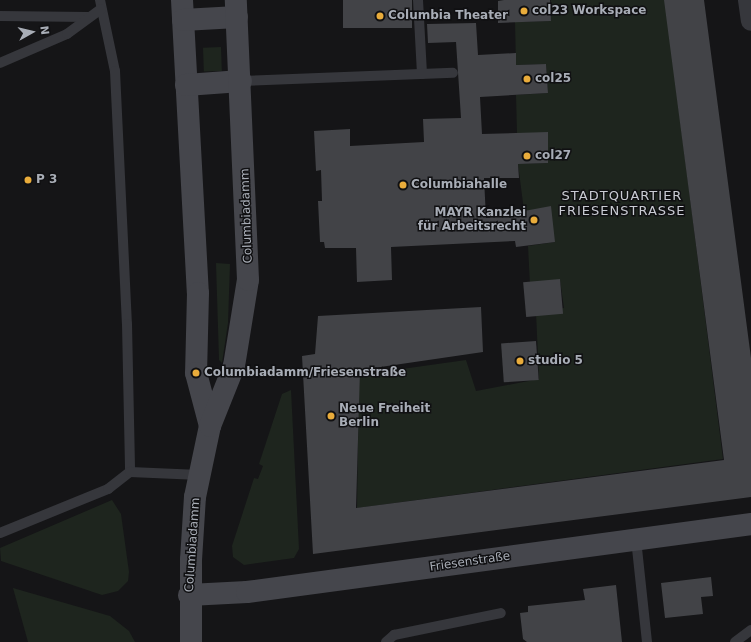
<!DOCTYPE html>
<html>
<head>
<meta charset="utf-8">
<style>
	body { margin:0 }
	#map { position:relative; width:751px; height:642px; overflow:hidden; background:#151517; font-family:"DejaVu Sans",sans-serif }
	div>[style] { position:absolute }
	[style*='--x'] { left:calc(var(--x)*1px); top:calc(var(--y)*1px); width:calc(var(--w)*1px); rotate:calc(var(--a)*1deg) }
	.green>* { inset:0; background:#1e251e; transform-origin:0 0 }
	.building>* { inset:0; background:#424347; transform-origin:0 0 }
	.lane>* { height:10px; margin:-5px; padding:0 5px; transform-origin:5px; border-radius:5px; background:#36373c }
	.street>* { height:20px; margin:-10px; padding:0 10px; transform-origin:10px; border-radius:10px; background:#36373c }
	.secondary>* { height:22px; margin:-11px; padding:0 11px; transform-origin:11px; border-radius:11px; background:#45464c }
	.dots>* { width:11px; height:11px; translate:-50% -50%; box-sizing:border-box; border:2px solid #101012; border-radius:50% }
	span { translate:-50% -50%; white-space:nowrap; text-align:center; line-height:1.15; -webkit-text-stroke:3px #101012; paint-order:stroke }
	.poi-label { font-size:12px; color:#a8adb6; font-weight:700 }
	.left { translate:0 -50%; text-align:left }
	.right { translate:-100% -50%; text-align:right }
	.street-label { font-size:12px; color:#a8adb6 }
	.neighbourhood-label { font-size:13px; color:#c9cbd3; letter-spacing:1px }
	.north { position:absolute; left:12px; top:12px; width:40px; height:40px; -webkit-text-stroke:3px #101012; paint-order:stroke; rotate:82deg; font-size:11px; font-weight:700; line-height:16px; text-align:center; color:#a8adb6 }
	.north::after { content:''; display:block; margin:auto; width:14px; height:18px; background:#a8adb6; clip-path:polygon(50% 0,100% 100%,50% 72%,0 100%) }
</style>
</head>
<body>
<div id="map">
	<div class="green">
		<div style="clip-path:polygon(551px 0,665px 0,723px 459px,357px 508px,359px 375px,466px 360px,476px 391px,539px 379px,536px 312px,564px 308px,560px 280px,530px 285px,528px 246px,555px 242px,524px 211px,518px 164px,548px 163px,548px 133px,517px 133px,516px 95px,548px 93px,546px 64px,516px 65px,515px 22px,551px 21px)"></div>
		<div style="left:221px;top:47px;width:24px;height:18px;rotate:88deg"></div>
		<div style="clip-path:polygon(216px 263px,230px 264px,228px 323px,222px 363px,219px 360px)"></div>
		<div style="clip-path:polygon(291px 390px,299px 549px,294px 558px,244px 565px,233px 557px,232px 546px,254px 478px,258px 479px,263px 466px,259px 464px,282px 394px)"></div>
		<div style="clip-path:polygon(112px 500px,121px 514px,129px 572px,128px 581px,118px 591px,102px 595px,1px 561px,0 548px)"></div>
		<div style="clip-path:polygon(13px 588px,110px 616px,129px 631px,135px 642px,28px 642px)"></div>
	</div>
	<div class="building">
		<div style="left:343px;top:0;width:69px;height:28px"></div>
		<div style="clip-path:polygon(504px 0,550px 0,551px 21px,498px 23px,498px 1px)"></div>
		<div style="clip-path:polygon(664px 0,704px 0,751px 358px,751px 497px,313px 554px,302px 356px,315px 354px,318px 316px,481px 307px,483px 352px,360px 370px,356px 508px,724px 460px)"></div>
		<div style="clip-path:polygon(476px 23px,478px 55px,516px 53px,516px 65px,546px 64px,548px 93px,480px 97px,482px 134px,548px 132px,548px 163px,518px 164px,519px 178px,484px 178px,486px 218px,551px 206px,555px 242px,516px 247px,515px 241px,391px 247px,392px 280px,357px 282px,356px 248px,325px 248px,324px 242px,320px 242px,318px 201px,322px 201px,321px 170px,316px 171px,314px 131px,350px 129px,350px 146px,424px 142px,423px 119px,461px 118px,456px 42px,428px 43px,427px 24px)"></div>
		<div style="left:560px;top:279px;width:35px;height:37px;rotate:85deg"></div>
		<div style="left:536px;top:341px;width:39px;height:35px;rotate:86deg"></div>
		<div style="clip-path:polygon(711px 577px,713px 596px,701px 597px,703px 614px,665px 618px,661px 583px)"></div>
		<div style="clip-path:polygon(616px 585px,622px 642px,527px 642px,523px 639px,520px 613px,528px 612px,528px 606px,585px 600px,583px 589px)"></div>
	</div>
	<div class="lane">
		<div style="--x:100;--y:0;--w:73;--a:78.1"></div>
		<div style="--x:115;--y:71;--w:253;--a:87.3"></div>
		<div style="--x:127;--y:324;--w:148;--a:88.8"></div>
		<div style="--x:418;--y:0;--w:74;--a:86.9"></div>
		<div style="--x:0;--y:16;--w:88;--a:0.7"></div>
		<div style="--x:0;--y:63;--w:73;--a:-23.4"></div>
		<div style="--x:67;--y:34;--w:42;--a:-36.3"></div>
		<div style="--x:241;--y:81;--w:212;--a:-2.2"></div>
		<div style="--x:0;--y:533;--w:117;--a:-22.2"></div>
		<div style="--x:108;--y:489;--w:28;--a:-38"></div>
		<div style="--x:130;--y:472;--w:70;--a:2.5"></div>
		<div style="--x:636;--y:539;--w:104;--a:83.9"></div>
		<div style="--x:386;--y:642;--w:11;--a:-41"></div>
		<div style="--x:394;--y:635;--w:109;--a:-11.6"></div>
		<div style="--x:735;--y:642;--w:20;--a:-37"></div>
	</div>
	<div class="street">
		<div style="--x:748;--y:0;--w:21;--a:82"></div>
	</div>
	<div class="secondary">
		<div style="--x:182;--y:0;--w:293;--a:86.9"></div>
		<div style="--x:198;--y:293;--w:80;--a:91.4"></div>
		<div style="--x:196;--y:373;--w:55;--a:75.2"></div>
		<div style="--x:183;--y:20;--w:54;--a:-3.2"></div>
		<div style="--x:186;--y:85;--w:55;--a:-4.2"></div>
		<div style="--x:189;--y:595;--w:58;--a:-3"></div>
		<div style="--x:247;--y:592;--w:509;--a:-7.68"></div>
		<div style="--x:191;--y:642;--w:82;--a:-90"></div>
		<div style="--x:191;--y:560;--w:63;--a:-86.4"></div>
		<div style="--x:195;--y:497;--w:73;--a:-78.1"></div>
		<div style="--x:210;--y:426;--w:65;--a:-68.2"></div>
		<div style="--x:234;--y:366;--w:87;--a:-80.8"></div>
		<div style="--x:248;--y:280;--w:280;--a:-92.5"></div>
	</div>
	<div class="dots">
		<div style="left:524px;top:11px;background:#e9ac3b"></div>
		<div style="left:380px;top:16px;background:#e9ac3b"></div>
		<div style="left:527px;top:79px;background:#e9ac3b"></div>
		<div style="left:527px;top:156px;background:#e9ac3b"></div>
		<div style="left:28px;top:180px;background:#e9ac3b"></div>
		<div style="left:403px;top:185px;background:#e9ac3b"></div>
		<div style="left:534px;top:220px;background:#e9ac3b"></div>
		<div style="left:520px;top:361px;background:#e9ac3b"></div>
		<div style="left:196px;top:373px;background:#e9ac3b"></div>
		<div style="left:331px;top:416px;background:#e9ac3b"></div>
	</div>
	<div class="poi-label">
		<span class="left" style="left:532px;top:11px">col23 Workspace</span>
		<span class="left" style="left:388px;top:16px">Columbia Theater</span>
		<span class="left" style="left:535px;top:79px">col25</span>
		<span class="left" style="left:535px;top:156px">col27</span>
		<span class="left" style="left:36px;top:180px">P 3</span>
		<span class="left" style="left:411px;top:185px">Columbiahalle</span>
		<span class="right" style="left:526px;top:220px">MAYR Kanzlei<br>für Arbeitsrecht</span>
		<span class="left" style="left:528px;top:361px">studio 5</span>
		<span class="left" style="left:204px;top:373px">Columbiadamm/Friesenstraße</span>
		<span class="left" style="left:339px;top:416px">Neue Freiheit<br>Berlin</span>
	</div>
	<div class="street-label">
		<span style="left:247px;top:216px;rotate:-92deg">Columbiadamm</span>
		<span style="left:193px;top:545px;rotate:-86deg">Columbiadamm</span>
		<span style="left:470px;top:562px;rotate:-8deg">Friesenstraße</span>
	</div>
	<div class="neighbourhood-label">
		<span style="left:622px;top:204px">STADTQUARTIER<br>FRIESENSTRASSE</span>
	</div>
	<div class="north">N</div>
</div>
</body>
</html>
